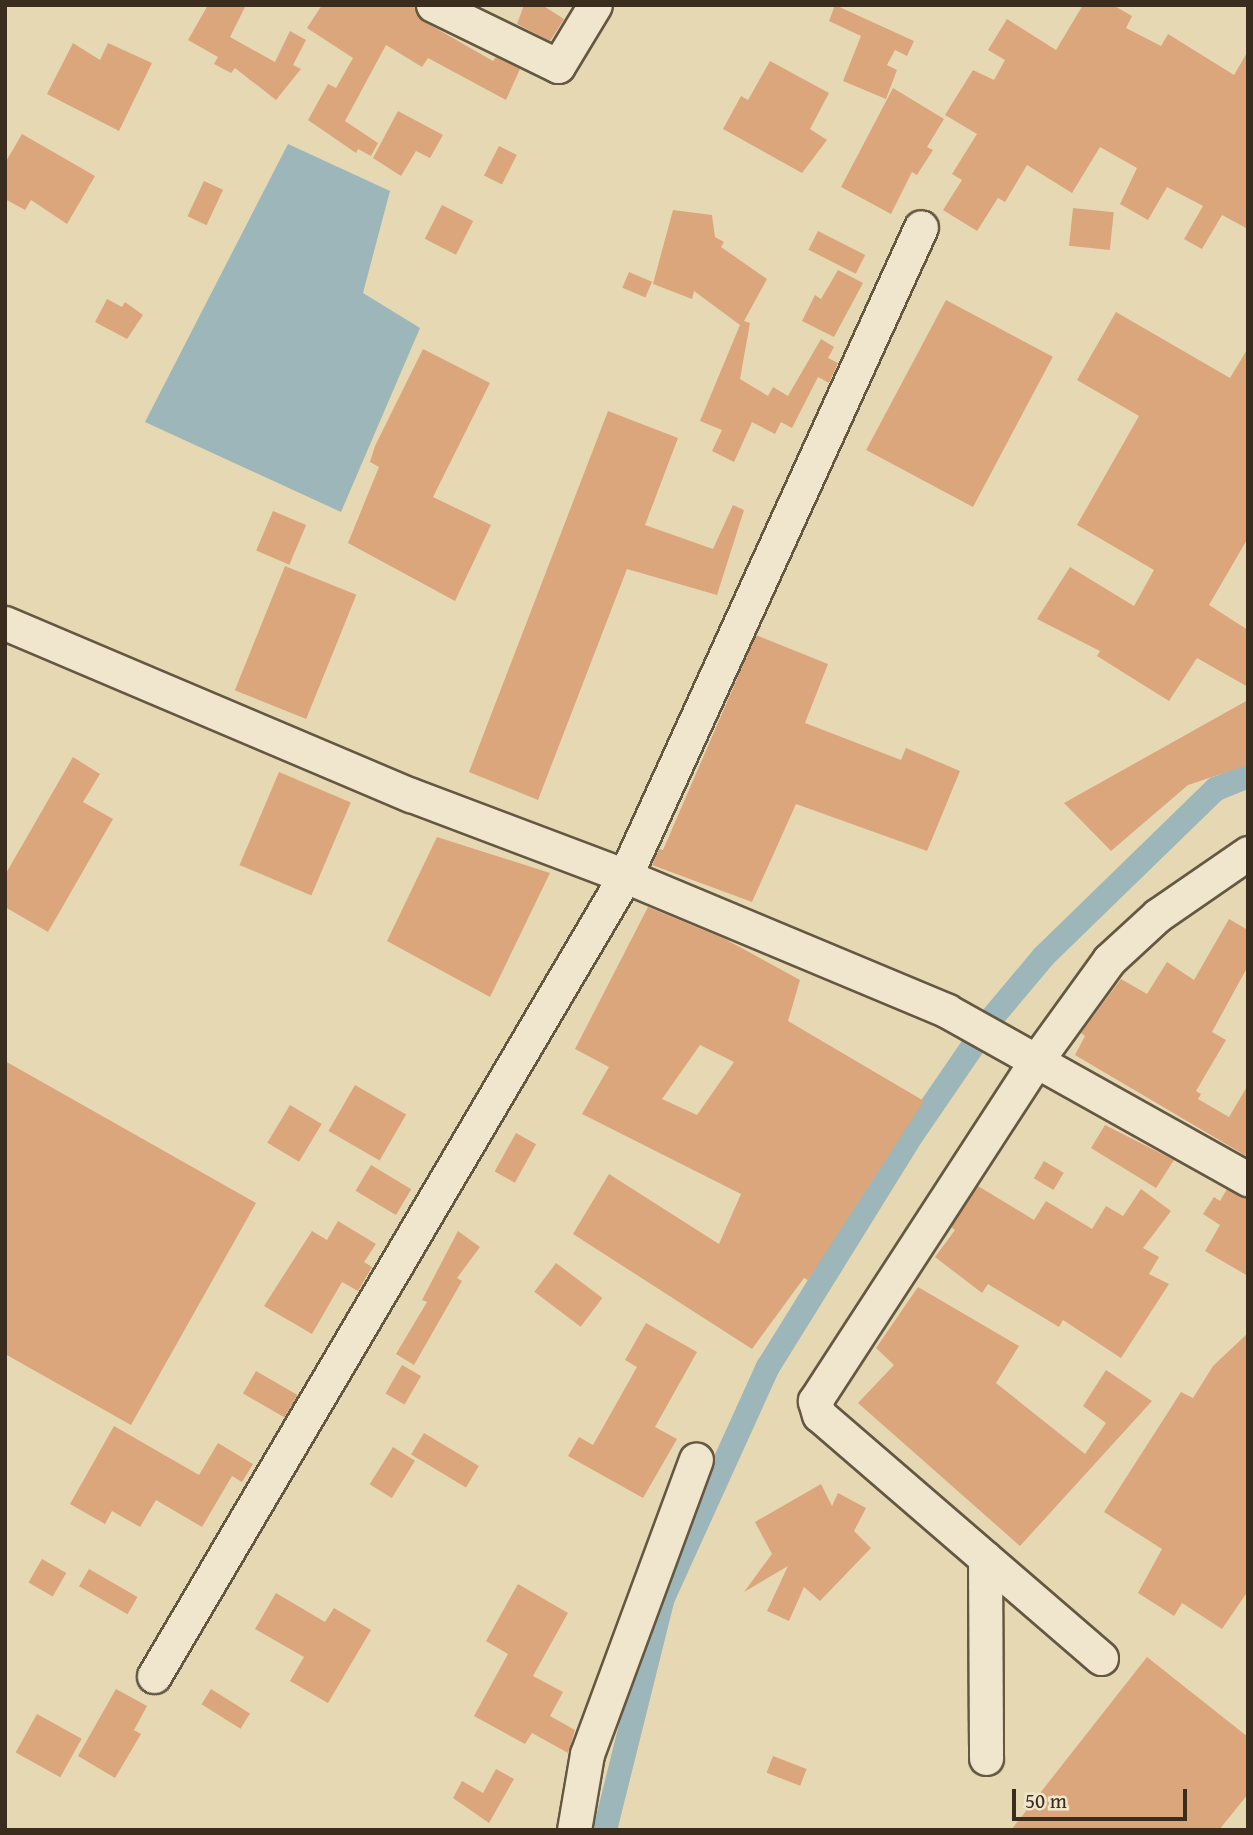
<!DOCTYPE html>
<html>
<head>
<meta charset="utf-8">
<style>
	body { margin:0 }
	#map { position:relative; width:1253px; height:1835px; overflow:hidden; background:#e6d8b2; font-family:"Gentium Book Plus",serif }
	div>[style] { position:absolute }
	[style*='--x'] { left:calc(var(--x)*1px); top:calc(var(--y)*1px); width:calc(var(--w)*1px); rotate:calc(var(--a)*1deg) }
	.water>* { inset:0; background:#9cb6b9 }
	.canal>* { height:24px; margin:-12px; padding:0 12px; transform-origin:12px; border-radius:12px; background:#9cb6b9 }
	.building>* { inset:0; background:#dca67c; transform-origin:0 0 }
	.roads { filter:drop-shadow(2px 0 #655843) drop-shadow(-2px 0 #655843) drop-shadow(0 2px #655843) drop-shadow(0 -2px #655843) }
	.minor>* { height:33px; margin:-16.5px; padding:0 16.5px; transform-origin:16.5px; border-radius:16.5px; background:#efe6cd }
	span { translate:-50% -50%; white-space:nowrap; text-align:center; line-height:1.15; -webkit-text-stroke:7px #efe6cd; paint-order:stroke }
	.frame { position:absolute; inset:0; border:7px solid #3a2d1e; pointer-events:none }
	.scale { position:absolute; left:1012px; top:1789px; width:175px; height:32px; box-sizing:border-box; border:4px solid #3a2d1e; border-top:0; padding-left:9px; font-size:21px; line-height:24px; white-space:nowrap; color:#3a2d1e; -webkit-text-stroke:5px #efe6cd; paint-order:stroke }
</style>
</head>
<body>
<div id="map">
	<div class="water">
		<div style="clip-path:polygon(288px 144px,390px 191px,363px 293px,420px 328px,341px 512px,145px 422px)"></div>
	</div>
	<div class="canal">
		<div style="--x:605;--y:1830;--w:239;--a:-76"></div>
		<div style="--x:663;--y:1598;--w:254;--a:-65.6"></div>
		<div style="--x:768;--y:1367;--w:273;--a:-58.2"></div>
		<div style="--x:912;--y:1135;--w:142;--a:-55.6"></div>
		<div style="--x:992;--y:1018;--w:81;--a:-50"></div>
		<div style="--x:1044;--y:956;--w:240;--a:-44.2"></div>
		<div style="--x:1216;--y:789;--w:35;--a:-22"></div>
	</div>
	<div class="building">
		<div style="clip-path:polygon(208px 5px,246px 5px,230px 37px,275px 62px,290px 31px,306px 40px,293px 65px,301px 69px,276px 100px,235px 68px,231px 73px,214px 64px,218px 57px,188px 40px)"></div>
		<div style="clip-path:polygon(322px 5px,414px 5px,425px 22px,493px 61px,496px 57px,520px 69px,506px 100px,428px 58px,422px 67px,386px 45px,345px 121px,378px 143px,371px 156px,358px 149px,356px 153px,308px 120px,328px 84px,336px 88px,353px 58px,307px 28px)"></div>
		<div style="clip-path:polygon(524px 5px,542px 5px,564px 19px,550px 41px,517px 24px)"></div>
		<div style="clip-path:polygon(835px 5px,914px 41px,907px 56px,895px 50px,887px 65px,897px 70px,886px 99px,843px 81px,861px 36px,829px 21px)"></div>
		<div style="clip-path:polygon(1083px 5px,1113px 5px,1132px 16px,1126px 28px,1161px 46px,1168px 34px,1234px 75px,1248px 51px,1248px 229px,1222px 215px,1202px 249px,1184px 239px,1203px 206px,1167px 187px,1148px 220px,1120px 204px,1137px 168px,1100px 147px,1072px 193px,1027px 165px,1005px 202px,998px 198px,977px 231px,943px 210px,962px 180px,952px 174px,977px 134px,945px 115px,973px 70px,994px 80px,1005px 60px,988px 50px,1007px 19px,1056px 50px)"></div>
		<div style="clip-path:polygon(73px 43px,100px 60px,108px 43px,152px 63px,119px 131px,47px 94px)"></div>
		<div style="clip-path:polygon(770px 61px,829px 93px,810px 129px,827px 140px,802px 173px,723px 129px,741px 96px,748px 100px)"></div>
		<div style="clip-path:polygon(893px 88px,944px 119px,927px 147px,933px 150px,917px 175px,912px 172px,891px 214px,841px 187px)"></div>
		<div style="clip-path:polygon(398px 111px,443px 135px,430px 158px,416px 151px,401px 176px,373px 158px)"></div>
		<div style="clip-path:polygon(22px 134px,95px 176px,67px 224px,31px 200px,25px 210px,5px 199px,5px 163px)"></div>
		<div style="left:499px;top:146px;width:20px;height:33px;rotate:27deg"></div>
		<div style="left:204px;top:181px;width:21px;height:39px;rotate:25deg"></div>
		<div style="left:442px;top:205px;width:35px;height:38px;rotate:27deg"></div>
		<div style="left:1073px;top:208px;width:41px;height:38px;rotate:6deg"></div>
		<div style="clip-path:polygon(673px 210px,712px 215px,715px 237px,724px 242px,721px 247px,767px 279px,744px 321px,750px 323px,740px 379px,768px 396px,773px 387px,788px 396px,821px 339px,834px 347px,828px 358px,838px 363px,829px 383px,818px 377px,792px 428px,781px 422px,775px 434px,752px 422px,734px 462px,712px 451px,722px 430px,700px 421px,740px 325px,694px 291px,692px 299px,653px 284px)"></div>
		<div style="left:818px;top:231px;width:53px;height:21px;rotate:27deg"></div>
		<div style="clip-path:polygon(838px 270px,863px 283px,834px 337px,802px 321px,815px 295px,821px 299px)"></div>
		<div style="left:629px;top:272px;width:25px;height:17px;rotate:23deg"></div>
		<div style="clip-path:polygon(107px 299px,122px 307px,125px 302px,143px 315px,127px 339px,95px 322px)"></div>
		<div style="left:946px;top:300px;width:121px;height:170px;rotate:28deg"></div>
		<div style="clip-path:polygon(1116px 312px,1230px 378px,1248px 348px,1248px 538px,1209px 605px,1248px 630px,1248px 687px,1197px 658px,1169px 701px,1097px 656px,1100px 651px,1037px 619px,1070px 567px,1134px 606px,1154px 570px,1077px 525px,1139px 416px,1077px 380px)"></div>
		<div style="clip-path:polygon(423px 349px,490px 383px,433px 497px,491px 525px,455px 601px,348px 543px,379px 467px,370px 462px,375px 446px)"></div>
		<div style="clip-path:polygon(608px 411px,678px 438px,645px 525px,713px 549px,733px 505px,744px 510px,717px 595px,627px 569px,538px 800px,469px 772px)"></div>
		<div style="left:273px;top:511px;width:36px;height:43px;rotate:23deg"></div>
		<div style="left:285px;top:566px;width:77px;height:134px;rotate:22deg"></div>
		<div style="clip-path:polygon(756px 635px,828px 664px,805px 723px,901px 760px,906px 748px,960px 771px,927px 851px,796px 804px,752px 902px,652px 865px,659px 849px,663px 850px)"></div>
		<div style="clip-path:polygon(1248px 700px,1248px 765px,1188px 785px,1111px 851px,1064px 803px)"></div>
		<div style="clip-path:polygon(73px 757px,100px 774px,83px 802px,113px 819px,48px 932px,5px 907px,5px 875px)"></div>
		<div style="left:279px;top:772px;width:78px;height:101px;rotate:23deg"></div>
		<div style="clip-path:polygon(437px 837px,550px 873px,490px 997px,387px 941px)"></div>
		<div style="clip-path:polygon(evenodd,648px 907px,725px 939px,800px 980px,788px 1021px,924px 1101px,808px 1280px,804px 1278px,752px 1349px,573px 1234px,609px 1174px,719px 1244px,741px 1194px,582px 1114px,609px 1067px,575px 1049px,648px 907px,700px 1045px,734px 1062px,697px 1115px,662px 1099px,700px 1045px)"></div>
		<div style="clip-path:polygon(1229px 919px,1248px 930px,1248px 966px,1212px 1032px,1226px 1040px,1196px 1091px,1201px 1094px,1198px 1099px,1229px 1117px,1248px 1085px,1248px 1157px,1075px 1055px,1085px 1036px,1081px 1033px,1121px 979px,1147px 994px,1167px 962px,1194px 980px)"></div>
		<div style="clip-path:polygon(5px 1061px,256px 1203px,131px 1425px,5px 1354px)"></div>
		<div style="left:355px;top:1085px;width:59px;height:53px;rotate:30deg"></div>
		<div style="left:290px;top:1105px;width:37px;height:44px;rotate:31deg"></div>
		<div style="clip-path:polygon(1105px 1125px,1174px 1160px,1156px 1188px,1091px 1148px)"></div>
		<div style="left:516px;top:1133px;width:23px;height:44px;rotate:29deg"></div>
		<div style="left:1044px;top:1161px;width:23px;height:20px;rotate:31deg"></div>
		<div style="left:371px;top:1165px;width:47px;height:30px;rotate:31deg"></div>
		<div style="clip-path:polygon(978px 1186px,1034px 1220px,1046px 1201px,1092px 1229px,1106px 1206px,1123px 1216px,1141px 1189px,1171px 1211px,1143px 1248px,1159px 1257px,1149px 1274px,1169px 1284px,1121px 1358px,1063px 1320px,1059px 1327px,988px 1284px,982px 1293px,935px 1257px,955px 1230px,951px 1227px)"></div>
		<div style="clip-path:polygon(1227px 1189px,1248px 1198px,1248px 1276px,1205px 1251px,1220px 1225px,1203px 1214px,1214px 1197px,1220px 1201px)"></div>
		<div style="clip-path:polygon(338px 1221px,376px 1244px,364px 1262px,372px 1267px,358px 1291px,342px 1282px,312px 1334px,264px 1306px,312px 1231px,327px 1240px)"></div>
		<div style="clip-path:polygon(458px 1231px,480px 1247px,457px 1278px,462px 1281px,414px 1365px,396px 1354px,427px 1302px,422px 1300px)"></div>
		<div style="left:556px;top:1263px;width:58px;height:36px;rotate:37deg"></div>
		<div style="clip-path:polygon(918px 1287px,1019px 1346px,996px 1383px,1085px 1454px,1106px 1423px,1083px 1406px,1106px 1370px,1152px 1401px,1020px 1546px,858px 1403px,894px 1365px,876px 1348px)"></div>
		<div style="clip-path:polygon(646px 1323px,697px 1352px,655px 1427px,677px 1439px,643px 1498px,568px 1456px,579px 1437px,593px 1445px,637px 1367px,625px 1360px)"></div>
		<div style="clip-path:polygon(1248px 1333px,1248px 1591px,1222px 1629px,1182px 1603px,1174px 1616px,1138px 1593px,1162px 1549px,1104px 1512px,1181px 1392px,1193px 1398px,1213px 1366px)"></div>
		<div style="left:402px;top:1365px;width:22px;height:33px;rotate:30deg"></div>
		<div style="left:256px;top:1371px;width:48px;height:26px;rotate:30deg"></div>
		<div style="clip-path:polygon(114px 1426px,199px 1475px,218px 1443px,253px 1464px,242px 1482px,232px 1476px,202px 1527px,156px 1500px,140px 1527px,112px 1511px,105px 1524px,70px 1504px)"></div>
		<div style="left:424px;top:1433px;width:64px;height:25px;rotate:31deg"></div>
		<div style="left:393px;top:1447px;width:26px;height:44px;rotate:32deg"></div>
		<div style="clip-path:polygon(821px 1484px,832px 1506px,838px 1493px,866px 1508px,854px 1531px,871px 1548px,820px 1601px,804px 1587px,789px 1621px,767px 1611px,788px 1566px,744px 1592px,772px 1554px,755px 1522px)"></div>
		<div style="left:42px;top:1559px;width:28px;height:27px;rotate:30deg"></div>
		<div style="left:89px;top:1569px;width:56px;height:20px;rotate:30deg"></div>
		<div style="clip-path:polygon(518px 1584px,568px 1613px,533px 1676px,563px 1692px,550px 1716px,575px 1730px,568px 1753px,532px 1733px,525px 1744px,474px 1716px,508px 1654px,486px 1641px)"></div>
		<div style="clip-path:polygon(276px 1593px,325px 1622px,334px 1608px,371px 1630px,328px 1703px,290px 1681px,304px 1657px,255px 1629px)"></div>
		<div style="clip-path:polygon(1147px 1657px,1248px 1737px,1248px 1794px,1219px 1830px,1011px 1830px)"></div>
		<div style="clip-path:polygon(116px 1689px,147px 1706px,134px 1730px,141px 1734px,115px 1778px,78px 1756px)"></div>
		<div style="left:211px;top:1689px;width:46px;height:18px;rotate:32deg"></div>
		<div style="left:37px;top:1714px;width:51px;height:44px;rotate:29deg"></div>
		<div style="left:773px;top:1756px;width:36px;height:18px;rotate:21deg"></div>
		<div style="clip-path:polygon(496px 1769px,514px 1779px,489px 1823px,453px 1798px,462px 1781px,483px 1793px)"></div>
	</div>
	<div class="roads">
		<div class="minor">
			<div style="--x:433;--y:5;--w:139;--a:26"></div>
			<div style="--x:558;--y:66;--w:71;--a:-58.8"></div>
			<div style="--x:5;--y:623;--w:441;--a:23"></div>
			<div style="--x:411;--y:795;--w:229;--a:20.7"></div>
			<div style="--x:625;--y:876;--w:349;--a:22.7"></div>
			<div style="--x:947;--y:1011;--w:345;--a:29.2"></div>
			<div style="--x:985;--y:1558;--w:200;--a:89.7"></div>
			<div style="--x:1101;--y:1658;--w:372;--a:-139.2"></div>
			<div style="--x:819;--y:1415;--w:15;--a:-106"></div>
			<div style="--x:815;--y:1401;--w:406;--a:-57"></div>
			<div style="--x:1036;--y:1061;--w:125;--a:-54.1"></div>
			<div style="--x:1109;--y:960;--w:67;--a:-42.6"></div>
			<div style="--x:1158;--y:915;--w:109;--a:-34.6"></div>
			<div style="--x:154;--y:1676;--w:928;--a:-59.51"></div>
			<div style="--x:625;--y:876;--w:713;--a:-65.48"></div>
			<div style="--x:574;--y:1830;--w:77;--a:-80.3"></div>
			<div style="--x:587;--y:1754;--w:314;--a:-69.7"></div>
		</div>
	</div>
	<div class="frame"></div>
	<div class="scale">50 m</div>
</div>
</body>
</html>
